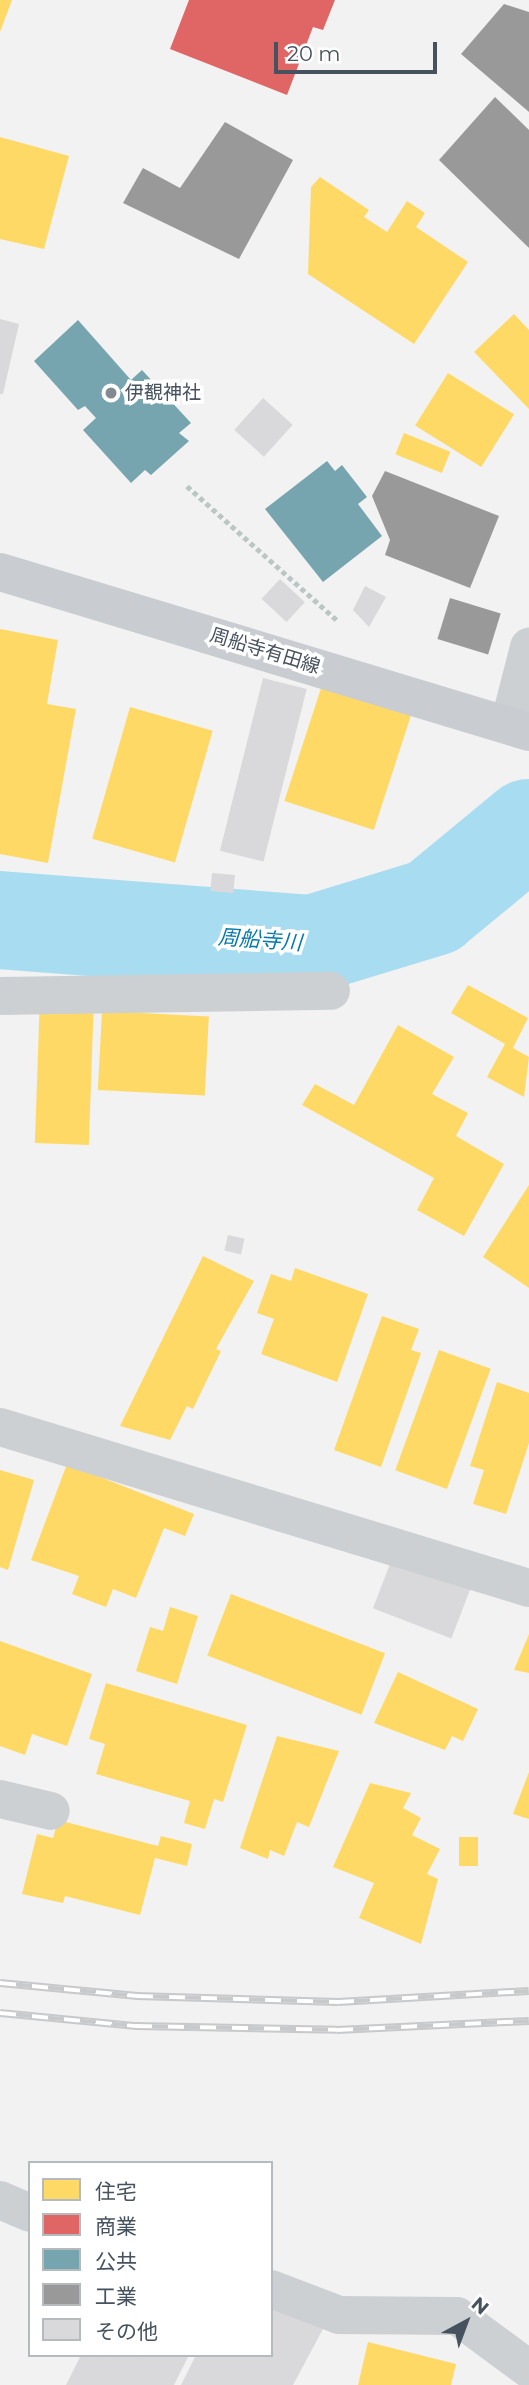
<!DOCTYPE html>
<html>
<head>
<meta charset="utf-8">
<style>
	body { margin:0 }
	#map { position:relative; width:529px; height:2385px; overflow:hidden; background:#f2f2f2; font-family:Montserrat,"Noto Sans JP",sans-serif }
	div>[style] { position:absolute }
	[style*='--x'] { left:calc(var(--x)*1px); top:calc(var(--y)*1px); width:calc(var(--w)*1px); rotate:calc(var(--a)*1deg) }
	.homes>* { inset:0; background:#ffd966; transform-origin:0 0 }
	.shops>* { inset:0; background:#e06666 }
	.public>* { inset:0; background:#76a5af }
	.industry>* { inset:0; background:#999; transform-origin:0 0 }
	.river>* { height:98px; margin:-49px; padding:0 49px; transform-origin:49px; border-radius:49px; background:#a8dcf1 }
	.building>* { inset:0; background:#d9d9db; transform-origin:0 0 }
	.path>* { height:4.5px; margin-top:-2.25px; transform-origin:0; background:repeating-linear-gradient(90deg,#bac7c4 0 5px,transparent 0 8.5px) }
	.minor>* { height:38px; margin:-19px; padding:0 19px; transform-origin:19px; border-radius:19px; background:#cdd0d3 }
	.major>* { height:38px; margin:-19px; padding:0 19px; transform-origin:19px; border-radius:19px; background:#c9ccd0 }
	.rail>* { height:8px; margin-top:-4px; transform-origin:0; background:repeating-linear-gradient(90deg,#fff 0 16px,#c8c9cb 0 32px); box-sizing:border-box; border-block:2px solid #c8c9cb }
	.dots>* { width:19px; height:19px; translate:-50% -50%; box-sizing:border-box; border:4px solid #fff; border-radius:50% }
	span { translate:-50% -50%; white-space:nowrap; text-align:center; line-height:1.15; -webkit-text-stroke:7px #fff; paint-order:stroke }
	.poi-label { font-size:19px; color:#47525f }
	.left { translate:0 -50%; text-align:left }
	.street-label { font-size:19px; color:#47525f }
	.water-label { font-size:21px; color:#067aac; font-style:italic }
	.legend { position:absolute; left:28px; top:2161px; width:245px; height:196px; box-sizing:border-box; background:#fff; border:2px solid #b5babf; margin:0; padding:9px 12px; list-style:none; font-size:21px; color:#47525f }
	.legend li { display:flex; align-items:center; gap:14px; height:35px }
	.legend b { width:35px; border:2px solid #b5babf }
	.north { position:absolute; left:431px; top:2287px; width:70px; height:70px; -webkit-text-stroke:5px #fff; paint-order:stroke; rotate:41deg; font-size:19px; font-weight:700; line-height:28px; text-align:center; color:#47525f }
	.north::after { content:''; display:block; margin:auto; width:24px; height:32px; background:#47525f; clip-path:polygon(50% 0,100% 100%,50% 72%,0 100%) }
	.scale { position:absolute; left:274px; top:42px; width:163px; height:32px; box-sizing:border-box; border:4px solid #47525f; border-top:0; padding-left:9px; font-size:21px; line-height:24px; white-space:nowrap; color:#47525f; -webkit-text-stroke:5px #fff; paint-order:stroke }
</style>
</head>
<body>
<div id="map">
	<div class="homes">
		<div style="clip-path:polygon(0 0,12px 0,0 32px)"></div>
		<div style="clip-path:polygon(0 137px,69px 156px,44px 249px,0 239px)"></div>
		<div style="clip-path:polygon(320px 177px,369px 210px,364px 217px,387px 232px,407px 201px,425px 213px,416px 227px,468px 262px,414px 344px,308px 274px,311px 187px)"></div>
		<div style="clip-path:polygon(514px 314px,529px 330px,529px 409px,474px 352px)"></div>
		<div style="left:448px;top:373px;width:78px;height:62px;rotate:32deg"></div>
		<div style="left:404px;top:433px;width:50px;height:23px;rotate:22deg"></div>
		<div style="clip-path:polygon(0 629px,58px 640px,47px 704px,76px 709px,48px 863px,0 854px)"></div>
		<div style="left:323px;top:682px;width:94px;height:125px;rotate:18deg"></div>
		<div style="left:130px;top:707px;width:86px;height:137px;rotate:16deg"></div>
		<div style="clip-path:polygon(468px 985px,528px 1018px,513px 1048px,529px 1057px,524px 1097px,487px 1077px,505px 1044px,451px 1013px)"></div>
		<div style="left:94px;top:997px;width:148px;height:54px;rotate:92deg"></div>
		<div style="left:102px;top:1011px;width:107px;height:79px;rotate:3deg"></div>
		<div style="clip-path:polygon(398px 1025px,454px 1057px,432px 1094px,468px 1113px,456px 1136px,504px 1164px,464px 1236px,417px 1210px,434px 1178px,302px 1105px,315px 1084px,354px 1105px)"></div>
		<div style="clip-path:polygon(529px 1185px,529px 1288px,483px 1257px)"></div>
		<div style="clip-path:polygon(203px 1256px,254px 1281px,216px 1349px,221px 1351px,193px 1409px,187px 1406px,170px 1440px,120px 1426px)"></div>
		<div style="clip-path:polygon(295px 1268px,368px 1294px,337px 1382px,261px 1354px,274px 1319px,257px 1313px,271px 1274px,291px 1281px)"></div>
		<div style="clip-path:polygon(382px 1316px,419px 1329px,411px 1350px,421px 1353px,381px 1467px,334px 1450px)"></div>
		<div style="left:439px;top:1350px;width:55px;height:128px;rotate:20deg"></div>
		<div style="clip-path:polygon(497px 1382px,529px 1393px,529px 1443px,506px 1514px,473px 1504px,484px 1470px,470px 1466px)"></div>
		<div style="clip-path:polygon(67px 1464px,194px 1514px,185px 1536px,164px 1528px,136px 1598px,113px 1589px,106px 1607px,72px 1594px,79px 1576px,31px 1560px)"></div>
		<div style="clip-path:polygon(0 1470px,34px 1480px,8px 1570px,0 1567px)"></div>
		<div style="left:231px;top:1594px;width:165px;height:66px;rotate:21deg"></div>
		<div style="clip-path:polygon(170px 1607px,198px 1616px,177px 1684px,136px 1671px,150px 1627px,163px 1631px)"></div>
		<div style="clip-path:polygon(529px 1634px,529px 1673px,514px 1670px)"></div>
		<div style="clip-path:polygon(0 1641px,92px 1674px,67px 1746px,32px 1734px,25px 1755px,0 1746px)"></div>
		<div style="clip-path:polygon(398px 1672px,478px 1709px,463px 1741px,452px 1736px,445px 1750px,374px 1723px)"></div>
		<div style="clip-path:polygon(106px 1683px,247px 1725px,223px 1802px,214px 1799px,205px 1829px,184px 1823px,190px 1801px,96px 1774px,105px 1744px,89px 1739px)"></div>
		<div style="clip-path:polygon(277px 1736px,339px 1751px,309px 1827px,297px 1822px,284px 1856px,270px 1850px,268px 1859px,240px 1848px)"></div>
		<div style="clip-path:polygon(529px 1772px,529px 1819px,513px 1814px)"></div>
		<div style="clip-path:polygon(370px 1783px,411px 1793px,403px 1808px,421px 1818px,412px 1835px,440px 1849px,427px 1874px,438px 1879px,421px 1944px,359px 1918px,374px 1883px,333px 1867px)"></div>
		<div style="clip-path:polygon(58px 1820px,158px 1846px,161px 1836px,192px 1844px,187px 1866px,155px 1858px,140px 1915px,65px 1896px,63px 1903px,22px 1894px,37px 1834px,53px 1838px)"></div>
		<div style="left:459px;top:1837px;width:19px;height:29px"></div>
		<div style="clip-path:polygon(368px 2342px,456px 2364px,451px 2385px,358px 2385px)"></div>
	</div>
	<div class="shops">
		<div style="clip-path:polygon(189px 0,335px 0,323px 30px,313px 27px,287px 95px,170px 49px)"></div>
	</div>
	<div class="public">
		<div style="clip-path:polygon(78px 320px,131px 380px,142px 370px,191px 423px,179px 433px,189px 441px,151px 475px,145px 470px,131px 483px,83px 430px,96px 418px,85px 406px,78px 410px,34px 361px)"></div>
		<div style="clip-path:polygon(327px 461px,335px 471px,342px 465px,367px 497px,358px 504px,382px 536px,323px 582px,265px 509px)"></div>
	</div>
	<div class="industry">
		<div style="clip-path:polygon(504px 4px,529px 12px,529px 112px,461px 54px)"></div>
		<div style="clip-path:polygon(495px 97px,529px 130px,529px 248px,439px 160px)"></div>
		<div style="clip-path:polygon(225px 122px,293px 160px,239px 259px,123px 203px,143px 168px,180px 188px)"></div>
		<div style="clip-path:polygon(385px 471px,499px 516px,470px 588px,385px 555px,390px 540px,372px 496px)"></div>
		<div style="left:450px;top:598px;width:53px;height:43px;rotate:17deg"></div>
	</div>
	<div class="river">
		<div style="--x:0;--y:920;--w:313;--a:4.4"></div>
		<div style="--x:312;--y:944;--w:127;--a:-17"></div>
		<div style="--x:433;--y:907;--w:124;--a:-39.5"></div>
	</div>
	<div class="building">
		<div style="clip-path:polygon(0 319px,19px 324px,3px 394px,0 394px)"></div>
		<div style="left:263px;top:398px;width:40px;height:43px;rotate:42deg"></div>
		<div style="left:280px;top:579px;width:34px;height:27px;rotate:43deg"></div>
		<div style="clip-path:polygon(365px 586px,386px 597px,369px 627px,353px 610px)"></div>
		<div style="left:263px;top:678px;width:45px;height:178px;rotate:14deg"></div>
		<div style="left:212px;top:873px;width:23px;height:18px;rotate:5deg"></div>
		<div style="left:228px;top:1235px;width:17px;height:16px;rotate:13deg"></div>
		<div style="left:393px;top:1556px;width:84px;height:56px;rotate:21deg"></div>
		<div style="clip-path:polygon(271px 2302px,323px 2329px,293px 2385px,181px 2385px,196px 2355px,271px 2355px)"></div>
		<div style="clip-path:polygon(81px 2355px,189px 2355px,174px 2385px,66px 2385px)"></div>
	</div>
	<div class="path">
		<div style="--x:187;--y:486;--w:204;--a:41.8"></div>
	</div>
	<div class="minor">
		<div style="--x:509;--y:725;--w:81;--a:-75.6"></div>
		<div style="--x:0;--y:996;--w:331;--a:-0.9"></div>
		<div style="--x:0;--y:1427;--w:553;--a:16.93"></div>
		<div style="--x:0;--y:1799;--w:52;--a:13.2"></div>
		<div style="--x:0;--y:2200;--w:33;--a:23"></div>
		<div style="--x:271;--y:2289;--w:73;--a:20.9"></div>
		<div style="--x:339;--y:2315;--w:118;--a:0.5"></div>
		<div style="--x:457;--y:2316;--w:89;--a:36.4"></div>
	</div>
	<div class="major">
		<div style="--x:0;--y:572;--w:553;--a:16.83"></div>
	</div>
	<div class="rail">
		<div style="--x:0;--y:1983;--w:138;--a:5.4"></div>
		<div style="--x:137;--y:1996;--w:201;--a:1.7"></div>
		<div style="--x:338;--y:2002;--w:191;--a:-3.3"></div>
		<div style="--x:0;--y:2013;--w:137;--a:5.5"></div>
		<div style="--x:136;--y:2026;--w:201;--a:1.1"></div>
		<div style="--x:337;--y:2030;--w:192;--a:-2.7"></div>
	</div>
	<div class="dots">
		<div style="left:111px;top:393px;background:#838a92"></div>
	</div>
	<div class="poi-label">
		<span class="left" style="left:125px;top:393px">伊覩神社</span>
	</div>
	<div class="street-label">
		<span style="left:265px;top:651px;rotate:17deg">周船寺有田線</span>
	</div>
	<div class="water-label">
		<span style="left:260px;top:940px;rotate:4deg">周船寺川</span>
	</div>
	<ul class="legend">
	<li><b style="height:19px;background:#ffd966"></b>住宅</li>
	<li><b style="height:19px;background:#e06666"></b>商業</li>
	<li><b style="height:19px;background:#76a5af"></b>公共</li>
	<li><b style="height:19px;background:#999"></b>工業</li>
	<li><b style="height:19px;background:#d9d9db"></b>その他</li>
	</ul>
	<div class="north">N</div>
	<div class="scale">20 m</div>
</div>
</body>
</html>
